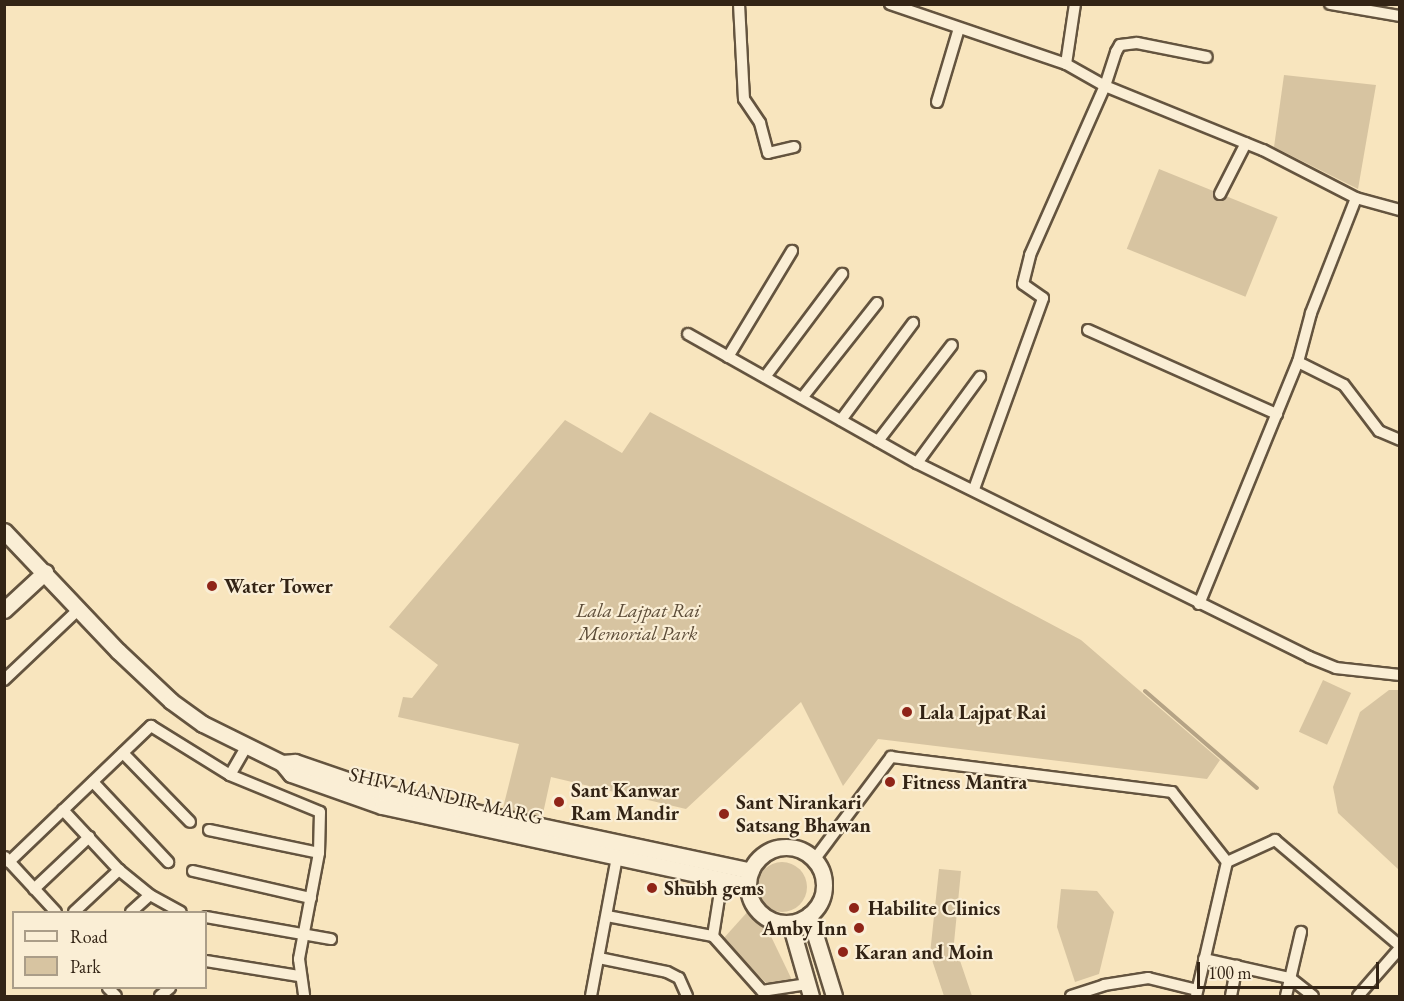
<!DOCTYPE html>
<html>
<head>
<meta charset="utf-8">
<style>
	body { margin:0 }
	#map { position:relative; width:1404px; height:1001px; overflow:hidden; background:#f8e5be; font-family:"EB Garamond",serif }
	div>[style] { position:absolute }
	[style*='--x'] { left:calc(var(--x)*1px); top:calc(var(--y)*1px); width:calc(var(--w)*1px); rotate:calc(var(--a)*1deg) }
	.green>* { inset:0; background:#d7c4a1; transform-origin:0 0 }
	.round { border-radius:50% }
	.stream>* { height:4px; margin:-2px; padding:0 2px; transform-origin:2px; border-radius:2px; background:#b5a385 }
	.roads { filter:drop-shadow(2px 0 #64543f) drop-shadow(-2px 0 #64543f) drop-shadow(0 2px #64543f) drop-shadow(0 -2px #64543f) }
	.street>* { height:10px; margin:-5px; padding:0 5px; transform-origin:5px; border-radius:5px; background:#faeed5 }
	.secondary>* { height:15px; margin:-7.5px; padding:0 7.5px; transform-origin:7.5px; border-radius:7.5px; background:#faeed5 }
	.secondary>.ring { margin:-7.5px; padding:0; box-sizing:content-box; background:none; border:15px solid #faeed5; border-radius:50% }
	.dots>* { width:16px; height:16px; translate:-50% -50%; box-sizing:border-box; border:3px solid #faeed5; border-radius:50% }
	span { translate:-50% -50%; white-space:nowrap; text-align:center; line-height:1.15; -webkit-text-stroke:4.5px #faeed5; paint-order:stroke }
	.poi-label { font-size:20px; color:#332415; font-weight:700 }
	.left { translate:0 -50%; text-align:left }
	.right { translate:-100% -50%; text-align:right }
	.park-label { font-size:20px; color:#5c4c38; font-style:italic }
	.street-label { font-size:20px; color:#332415 }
	.frame { position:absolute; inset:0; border:6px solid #332415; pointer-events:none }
	.legend { position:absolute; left:12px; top:911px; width:195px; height:78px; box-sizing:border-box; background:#faeed5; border:2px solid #aa9d88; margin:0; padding:8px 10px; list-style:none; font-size:18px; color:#332415 }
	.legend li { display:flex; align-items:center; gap:12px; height:30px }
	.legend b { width:30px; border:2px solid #aa9d88 }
	.scale { position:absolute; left:1197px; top:962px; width:182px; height:27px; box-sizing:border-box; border:3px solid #332415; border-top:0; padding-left:8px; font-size:18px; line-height:21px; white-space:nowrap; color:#332415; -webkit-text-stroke:4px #faeed5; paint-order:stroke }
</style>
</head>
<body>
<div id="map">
	<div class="green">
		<div style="clip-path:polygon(1284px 75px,1376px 85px,1358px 189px,1274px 147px)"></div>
		<div style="left:1159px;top:169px;width:128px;height:86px;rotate:22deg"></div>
		<div style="clip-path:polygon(650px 412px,1081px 640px,1220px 760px,1207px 779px,878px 739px,843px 786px,801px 702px,686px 809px,551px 777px,542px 818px,503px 808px,519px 744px,398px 717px,403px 697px,412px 698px,438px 665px,389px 627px,565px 420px,622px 453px)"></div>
		<div style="left:1323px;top:680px;width:31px;height:57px;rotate:25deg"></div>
		<div style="clip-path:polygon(1389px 690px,1399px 690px,1399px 870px,1338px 813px,1333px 787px,1360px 712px)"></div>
		<div class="round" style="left:757px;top:862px;width:50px;height:50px"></div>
		<div style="clip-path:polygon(939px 869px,961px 871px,954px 943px,972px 996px,944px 996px,930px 954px)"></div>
		<div style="clip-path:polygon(1061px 889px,1097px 891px,1114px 912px,1099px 974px,1075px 982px,1057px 927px)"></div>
		<div style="clip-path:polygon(750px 909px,766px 926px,792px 980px,771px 988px,723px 939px)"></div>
	</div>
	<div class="stream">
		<div style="--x:1145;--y:691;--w:148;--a:40.9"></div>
	</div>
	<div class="roads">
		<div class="street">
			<div style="--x:739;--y:4;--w:95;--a:87"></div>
			<div style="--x:744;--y:99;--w:29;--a:56"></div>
			<div style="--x:760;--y:123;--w:31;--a:75"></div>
			<div style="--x:768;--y:153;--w:27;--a:-13"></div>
			<div style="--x:890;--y:4;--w:186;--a:18.8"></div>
			<div style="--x:1066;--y:64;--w:45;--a:29.4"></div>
			<div style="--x:1105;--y:86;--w:170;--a:22.1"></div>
			<div style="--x:1263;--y:150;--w:105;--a:27.3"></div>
			<div style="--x:1356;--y:198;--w:46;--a:15.3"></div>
			<div style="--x:1330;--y:4;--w:71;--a:9.7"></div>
			<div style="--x:1066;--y:64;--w:61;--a:-81.5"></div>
			<div style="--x:937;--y:102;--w:77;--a:-73.4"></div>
			<div style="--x:1220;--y:194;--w:57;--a:-63"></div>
			<div style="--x:1088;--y:330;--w:207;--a:24"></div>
			<div style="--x:688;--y:334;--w:263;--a:29.4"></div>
			<div style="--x:917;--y:463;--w:437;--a:26.3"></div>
			<div style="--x:1309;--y:657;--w:29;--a:22"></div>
			<div style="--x:1336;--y:668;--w:64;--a:6.2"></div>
			<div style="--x:728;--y:357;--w:124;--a:-58.9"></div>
			<div style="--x:1298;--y:362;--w:51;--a:26.6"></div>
			<div style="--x:1344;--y:385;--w:58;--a:52.7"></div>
			<div style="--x:1379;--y:431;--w:23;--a:23"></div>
			<div style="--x:765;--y:377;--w:129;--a:-53.2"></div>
			<div style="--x:802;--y:398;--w:121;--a:-51.7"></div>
			<div style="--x:841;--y:420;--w:121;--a:-53.4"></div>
			<div style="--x:878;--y:441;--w:121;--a:-52.4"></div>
			<div style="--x:917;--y:463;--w:107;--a:-53.8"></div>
			<div style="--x:974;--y:489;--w:203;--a:-70.1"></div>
			<div style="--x:1043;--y:298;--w:24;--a:-145"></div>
			<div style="--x:1023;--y:284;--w:30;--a:-76"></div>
			<div style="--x:1030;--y:255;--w:185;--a:-66.1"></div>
			<div style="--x:1105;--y:86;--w:36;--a:-72"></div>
			<div style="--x:1116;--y:52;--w:8;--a:-60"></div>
			<div style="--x:1120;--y:45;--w:17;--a:-7"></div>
			<div style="--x:1137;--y:43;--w:71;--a:11.3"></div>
			<div style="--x:1199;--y:604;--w:261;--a:-67.8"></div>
			<div style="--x:1298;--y:362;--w:51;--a:-75.1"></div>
			<div style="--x:1311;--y:313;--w:123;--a:-68.6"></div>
			<div style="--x:4;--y:680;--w:103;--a:-43.4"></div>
			<div style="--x:123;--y:753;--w:96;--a:45.8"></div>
			<div style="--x:230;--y:775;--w:32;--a:-60"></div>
			<div style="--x:93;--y:782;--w:110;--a:46.8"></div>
			<div style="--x:63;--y:810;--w:82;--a:47"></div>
			<div style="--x:119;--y:870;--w:40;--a:39"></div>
			<div style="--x:150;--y:895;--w:35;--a:29"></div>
			<div style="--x:209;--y:830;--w:112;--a:11.8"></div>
			<div style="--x:5;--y:857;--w:75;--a:47.2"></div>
			<div style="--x:814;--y:860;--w:129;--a:-53.2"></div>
			<div style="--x:891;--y:757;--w:283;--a:7.1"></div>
			<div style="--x:1172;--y:792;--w:89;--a:51.8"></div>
			<div style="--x:1227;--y:862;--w:138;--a:103"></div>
			<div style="--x:9;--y:862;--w:197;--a:-43.8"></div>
			<div style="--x:151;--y:726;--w:93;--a:31.8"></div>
			<div style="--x:230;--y:775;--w:97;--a:22.3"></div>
			<div style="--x:320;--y:812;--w:41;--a:91.4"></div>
			<div style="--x:319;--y:853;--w:108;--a:100.7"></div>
			<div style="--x:299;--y:959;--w:37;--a:82"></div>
			<div style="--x:1227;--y:862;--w:53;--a:-24.6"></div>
			<div style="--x:1275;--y:840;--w:164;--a:40.3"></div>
			<div style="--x:193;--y:871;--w:121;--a:12.9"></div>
			<div style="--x:34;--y:889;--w:76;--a:-43.4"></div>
			<div style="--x:74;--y:912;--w:62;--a:-43"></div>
			<div style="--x:131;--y:912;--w:25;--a:-42"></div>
			<div style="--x:607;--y:916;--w:108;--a:10.7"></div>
			<div style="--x:713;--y:936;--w:74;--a:48.3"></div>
			<div style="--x:762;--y:991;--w:46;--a:-8.8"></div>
			<div style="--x:206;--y:917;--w:127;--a:10"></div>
			<div style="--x:713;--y:936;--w:58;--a:-81"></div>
			<div style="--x:599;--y:958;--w:69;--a:11.6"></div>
			<div style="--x:667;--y:972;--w:13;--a:27"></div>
			<div style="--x:679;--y:978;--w:20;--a:66"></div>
			<div style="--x:1204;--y:959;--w:88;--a:12.5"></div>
			<div style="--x:1290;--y:978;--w:29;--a:38"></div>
			<div style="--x:206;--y:961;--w:94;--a:9.2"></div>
			<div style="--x:108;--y:988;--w:11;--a:45"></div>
			<div style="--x:160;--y:996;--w:13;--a:-39"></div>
			<div style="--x:591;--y:996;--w:141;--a:-79.4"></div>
			<div style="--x:1071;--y:996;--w:35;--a:-18"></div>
			<div style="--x:1104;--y:985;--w:45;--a:-9"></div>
			<div style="--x:1148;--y:978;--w:50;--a:13.8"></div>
			<div style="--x:1231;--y:996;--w:31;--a:-79"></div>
			<div style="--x:1286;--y:996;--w:66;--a:-76.8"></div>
			<div style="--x:1358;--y:996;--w:64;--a:-48.8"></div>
		</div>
		<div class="secondary">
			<div style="--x:4;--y:531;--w:166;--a:46.5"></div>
			<div style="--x:118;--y:651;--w:73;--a:43.3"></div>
			<div style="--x:171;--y:701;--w:39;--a:36"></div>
			<div style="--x:203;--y:724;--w:88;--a:26.3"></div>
			<div style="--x:282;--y:763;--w:14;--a:51"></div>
			<div style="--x:291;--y:774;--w:96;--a:19.4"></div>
			<div style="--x:382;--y:806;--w:374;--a:12.2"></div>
			<div style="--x:4;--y:610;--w:56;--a:-42.8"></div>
			<div style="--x:282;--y:763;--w:13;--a:-4"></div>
			<div style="--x:295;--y:762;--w:95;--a:19"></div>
			<div style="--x:385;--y:793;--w:374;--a:12"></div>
			<div class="ring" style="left:748px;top:847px;width:61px;height:61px"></div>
			<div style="--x:809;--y:915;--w:85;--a:72.8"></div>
			<div style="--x:790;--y:923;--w:76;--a:74"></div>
		</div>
	</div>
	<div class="dots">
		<div style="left:212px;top:586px;background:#8f2418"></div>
		<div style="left:907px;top:712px;background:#8f2418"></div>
		<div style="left:890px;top:782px;background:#8f2418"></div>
		<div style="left:559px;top:802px;background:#8f2418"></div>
		<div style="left:724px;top:814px;background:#8f2418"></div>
		<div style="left:652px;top:888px;background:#8f2418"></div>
		<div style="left:854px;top:908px;background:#8f2418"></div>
		<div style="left:859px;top:928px;background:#8f2418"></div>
		<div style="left:843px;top:952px;background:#8f2418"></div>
	</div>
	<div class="poi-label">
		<span class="left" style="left:224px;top:586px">Water Tower</span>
		<span class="left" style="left:919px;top:712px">Lala Lajpat Rai</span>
		<span class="left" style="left:902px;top:782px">Fitness Mantra</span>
		<span class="left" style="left:571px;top:802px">Sant Kanwar<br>Ram Mandir</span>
		<span class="left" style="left:736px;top:814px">Sant Nirankari<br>Satsang Bhawan</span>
		<span class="left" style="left:664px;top:888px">Shubh gems</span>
		<span class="left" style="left:868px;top:908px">Habilite Clinics</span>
		<span class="right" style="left:847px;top:928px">Amby Inn</span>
		<span class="left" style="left:855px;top:952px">Karan and Moin</span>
	</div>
	<div class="park-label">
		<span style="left:638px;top:622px">Lala Lajpat Rai<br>Memorial Park</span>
	</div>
	<div class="street-label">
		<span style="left:446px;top:796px;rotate:13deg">SHIV MANDIR MARG</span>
	</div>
	<div class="frame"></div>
	<ul class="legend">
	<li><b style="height:8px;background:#faeed5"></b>Road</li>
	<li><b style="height:16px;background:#d7c4a1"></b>Park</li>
	</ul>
	<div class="scale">100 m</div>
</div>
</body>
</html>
